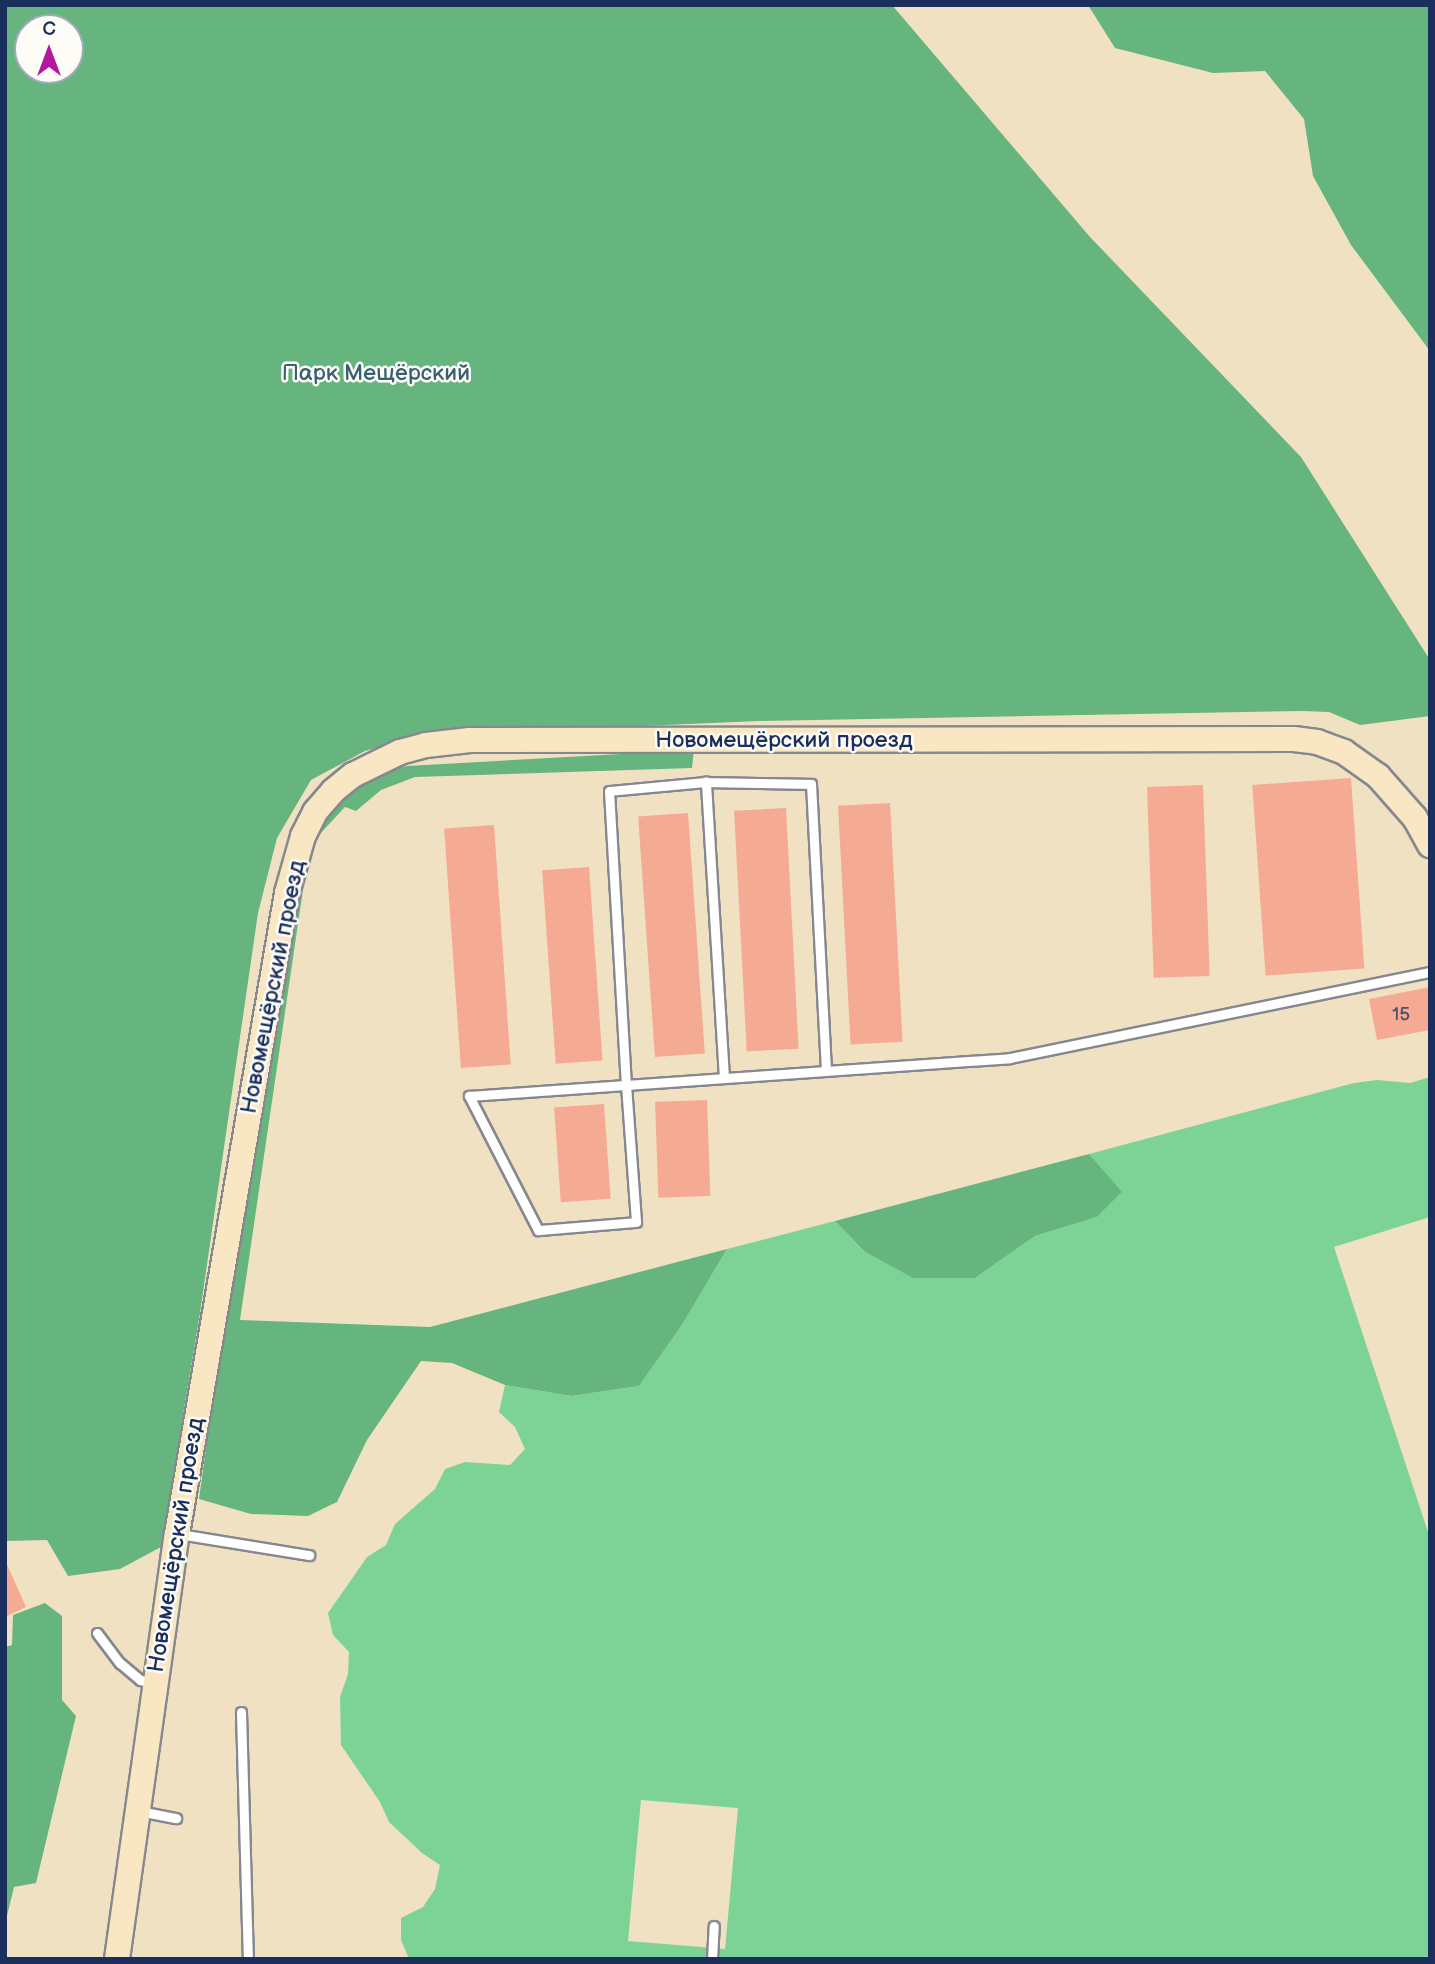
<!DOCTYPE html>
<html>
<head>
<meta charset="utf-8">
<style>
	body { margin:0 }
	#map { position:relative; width:1435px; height:1964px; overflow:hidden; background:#f1e1c3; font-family:"Balsamiq Sans",sans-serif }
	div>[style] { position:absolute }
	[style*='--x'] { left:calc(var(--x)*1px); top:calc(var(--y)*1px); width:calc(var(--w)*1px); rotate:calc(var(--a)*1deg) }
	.green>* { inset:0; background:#7dd396 }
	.forest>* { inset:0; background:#66b57f }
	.building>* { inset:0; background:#f5aa94; transform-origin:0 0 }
	.roads { filter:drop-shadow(2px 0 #868890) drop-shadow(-2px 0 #868890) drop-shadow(0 2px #868890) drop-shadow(0 -2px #868890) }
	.lane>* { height:9px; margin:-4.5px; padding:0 4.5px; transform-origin:4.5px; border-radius:4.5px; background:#fff }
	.secondary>* { height:24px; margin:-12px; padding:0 12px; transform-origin:12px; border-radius:12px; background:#f9e7c3 }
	span { translate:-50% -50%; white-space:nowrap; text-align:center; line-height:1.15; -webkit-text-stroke:5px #fdfcf7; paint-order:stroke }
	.number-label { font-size:19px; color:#524e6c }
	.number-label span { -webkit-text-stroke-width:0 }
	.park-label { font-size:23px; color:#38606f }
	.street-label { font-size:23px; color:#1b2f5e }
	.frame { position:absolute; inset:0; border:7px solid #1b2f5e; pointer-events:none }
	.north { position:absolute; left:14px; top:14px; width:70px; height:70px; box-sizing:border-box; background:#fdfcf7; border:2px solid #a3aaba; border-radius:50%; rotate:0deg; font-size:19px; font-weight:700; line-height:28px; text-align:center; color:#1b2f5e }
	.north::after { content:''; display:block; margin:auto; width:24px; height:32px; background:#b5179e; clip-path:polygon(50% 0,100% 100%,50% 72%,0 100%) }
</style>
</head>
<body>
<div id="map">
	<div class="green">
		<div style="clip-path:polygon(evenodd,1430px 1077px,1430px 1217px,1334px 1247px,1430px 1538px,1430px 1959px,409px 1959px,401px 1940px,401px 1918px,423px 1907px,435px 1889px,440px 1865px,422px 1853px,389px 1822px,380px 1802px,341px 1745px,340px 1697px,348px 1674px,349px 1652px,333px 1635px,328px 1613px,367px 1557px,386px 1545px,395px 1524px,435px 1489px,445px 1469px,465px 1462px,510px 1465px,525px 1449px,515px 1427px,499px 1412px,505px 1385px,571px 1396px,639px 1386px,682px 1325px,727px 1249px,835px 1221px,864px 1251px,975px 1278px,1035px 1236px,1097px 1217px,1121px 1193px,1089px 1154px,1354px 1083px,1377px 1080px,1410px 1083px,1430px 1077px,641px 1800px,738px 1808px,725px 1949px,628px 1941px,641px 1800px)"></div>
	</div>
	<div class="forest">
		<div style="clip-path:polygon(evenodd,5px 5px,892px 5px,1090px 237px,1301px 457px,1430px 660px,1430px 716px,1360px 725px,1329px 712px,1303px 711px,759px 721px,455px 734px,403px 741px,365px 751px,311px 780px,277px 838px,258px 913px,200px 1313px,161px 1547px,120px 1569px,68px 1576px,47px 1540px,5px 1541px,5px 5px,28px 28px,70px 28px,70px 70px,28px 70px,28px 28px)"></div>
		<div style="clip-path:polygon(1088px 5px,1430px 5px,1430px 351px,1351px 245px,1313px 176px,1304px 119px,1265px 71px,1213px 73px,1115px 48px)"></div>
		<div style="clip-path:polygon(694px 750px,692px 768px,415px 777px,381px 790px,356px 811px,345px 807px,317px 837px,305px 876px,240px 1320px,430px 1327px,727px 1249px,682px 1325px,639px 1386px,571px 1396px,505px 1385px,452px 1363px,421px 1361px,367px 1440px,337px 1502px,308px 1516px,251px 1514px,199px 1499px,223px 1325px,296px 880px,330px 803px,374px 773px,407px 766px)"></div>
		<div style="clip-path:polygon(1089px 1154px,1122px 1192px,1097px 1217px,1035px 1236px,975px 1278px,913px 1278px,864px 1251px,835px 1221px)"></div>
		<div style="clip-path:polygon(45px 1603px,62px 1616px,62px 1700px,76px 1716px,36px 1883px,14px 1887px,5px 1924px,5px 1647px,12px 1645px,13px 1615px)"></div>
	</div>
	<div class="building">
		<div style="left:1351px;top:778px;width:191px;height:99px;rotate:86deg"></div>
		<div style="left:1203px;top:785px;width:191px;height:56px;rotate:88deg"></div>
		<div style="left:890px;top:803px;width:239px;height:52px;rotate:87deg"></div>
		<div style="left:786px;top:808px;width:241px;height:52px;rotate:87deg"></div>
		<div style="left:688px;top:813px;width:241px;height:50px;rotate:86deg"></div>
		<div style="left:494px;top:825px;width:240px;height:50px;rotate:86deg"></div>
		<div style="left:589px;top:867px;width:194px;height:47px;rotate:86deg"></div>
		<div style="clip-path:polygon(1430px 987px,1430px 1030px,1377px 1040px,1369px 999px)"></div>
		<div style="left:707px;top:1100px;width:96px;height:52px;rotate:88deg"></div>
		<div style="left:604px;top:1104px;width:95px;height:50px;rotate:86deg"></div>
		<div style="clip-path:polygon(5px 1560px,26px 1607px,5px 1617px)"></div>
	</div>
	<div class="roads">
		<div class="lane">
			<div style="--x:706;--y:782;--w:105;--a:1.1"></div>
			<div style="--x:811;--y:784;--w:287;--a:87"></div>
			<div style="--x:724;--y:1078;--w:297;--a:-93.5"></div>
			<div style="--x:706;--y:782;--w:97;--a:174.7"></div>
			<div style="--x:609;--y:791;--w:294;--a:86.7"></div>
			<div style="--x:626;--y:1085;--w:137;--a:85.8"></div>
			<div style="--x:636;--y:1222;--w:98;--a:175.3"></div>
			<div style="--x:538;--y:1230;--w:151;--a:-117.2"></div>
			<div style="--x:469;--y:1096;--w:157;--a:-4"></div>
			<div style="--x:626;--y:1085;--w:385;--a:-4"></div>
			<div style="--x:1010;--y:1058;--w:429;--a:-11.6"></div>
			<div style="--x:179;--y:1534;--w:132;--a:9.2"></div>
			<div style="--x:97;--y:1633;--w:38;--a:53"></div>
			<div style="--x:120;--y:1663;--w:26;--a:40"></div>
			<div style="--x:140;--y:1680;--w:14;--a:12"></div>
			<div style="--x:241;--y:1712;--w:247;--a:88.4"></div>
			<div style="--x:139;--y:1811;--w:38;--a:11"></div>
			<div style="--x:712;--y:1959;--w:33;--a:-87"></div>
		</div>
		<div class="secondary">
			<div style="--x:117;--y:1959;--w:429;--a:-82"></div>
			<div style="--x:177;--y:1534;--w:650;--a:-80.26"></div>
			<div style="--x:287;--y:893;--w:59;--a:-74.3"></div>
			<div style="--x:303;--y:836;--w:27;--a:-63"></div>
			<div style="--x:315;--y:812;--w:28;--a:-49"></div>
			<div style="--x:333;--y:791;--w:26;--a:-39"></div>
			<div style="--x:353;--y:775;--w:52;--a:-26.1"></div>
			<div style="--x:400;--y:752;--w:27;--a:-15"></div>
			<div style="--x:426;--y:745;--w:44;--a:-6.5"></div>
			<div style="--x:470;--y:740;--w:824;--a:-0.07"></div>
			<div style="--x:1294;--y:739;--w:23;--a:7"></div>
			<div style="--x:1317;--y:742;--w:29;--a:20"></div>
			<div style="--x:1344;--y:752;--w:42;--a:35.2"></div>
			<div style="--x:1378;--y:776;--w:56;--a:48.6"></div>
			<div style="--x:1415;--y:818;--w:31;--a:61"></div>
		</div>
	</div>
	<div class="number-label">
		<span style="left:1401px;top:1015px">15</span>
	</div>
	<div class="park-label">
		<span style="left:376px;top:373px">Парк Мещёрский</span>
	</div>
	<div class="street-label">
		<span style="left:784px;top:740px">Новомещёрский проезд</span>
		<span style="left:273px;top:987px;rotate:-79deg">Новомещёрский проезд</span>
		<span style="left:176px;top:1545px;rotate:-81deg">Новомещёрский проезд</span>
	</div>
	<div class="frame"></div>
	<div class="north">С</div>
</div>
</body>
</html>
